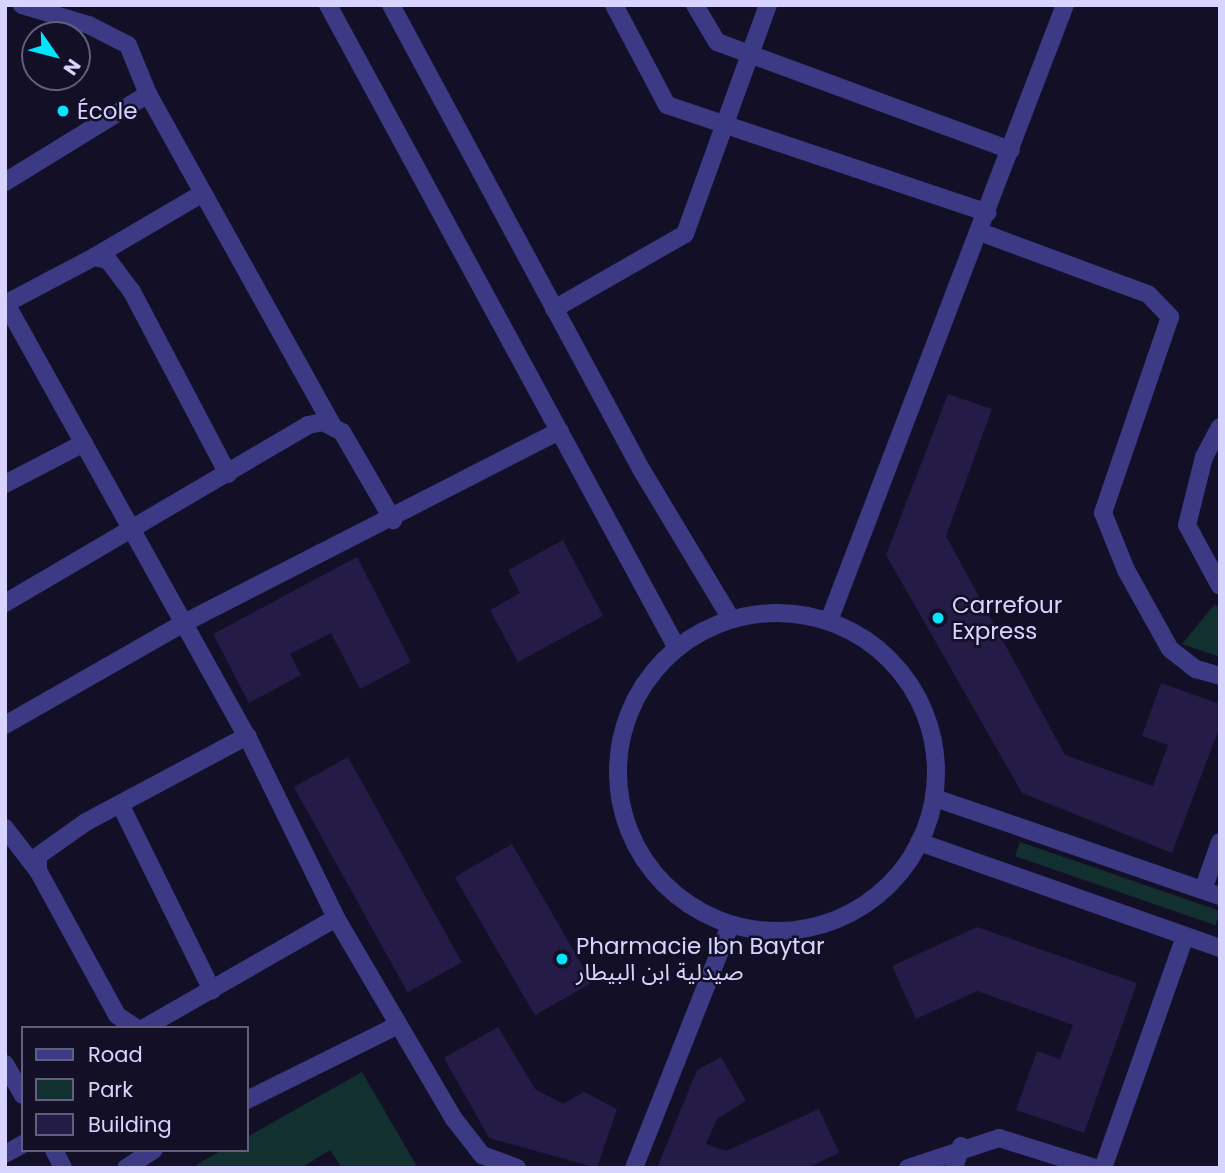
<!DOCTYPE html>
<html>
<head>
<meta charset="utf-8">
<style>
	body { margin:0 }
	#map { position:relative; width:1225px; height:1173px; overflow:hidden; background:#130f26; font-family:Poppins,"Noto Sans Arabic",sans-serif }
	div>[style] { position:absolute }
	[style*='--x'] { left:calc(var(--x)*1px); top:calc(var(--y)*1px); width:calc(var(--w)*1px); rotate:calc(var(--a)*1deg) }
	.green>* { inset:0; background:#12302f; transform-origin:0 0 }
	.building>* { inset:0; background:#241b47; transform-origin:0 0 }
	.minor>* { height:18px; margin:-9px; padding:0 9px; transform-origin:9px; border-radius:9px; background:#3d3a85 }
	.minor>.ring { margin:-9px; padding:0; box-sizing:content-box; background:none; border:18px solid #3d3a85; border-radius:50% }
	.dots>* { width:19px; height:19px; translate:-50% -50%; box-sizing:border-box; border:4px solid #130f26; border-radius:50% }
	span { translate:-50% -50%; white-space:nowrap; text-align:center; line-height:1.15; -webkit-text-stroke:5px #130f26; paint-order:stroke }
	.poi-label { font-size:23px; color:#d9d4ff }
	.left { translate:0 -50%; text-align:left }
	.frame { position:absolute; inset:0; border:7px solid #d9d4ff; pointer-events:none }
	.legend { position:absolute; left:21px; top:1026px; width:228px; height:126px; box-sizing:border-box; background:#130f26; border:2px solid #625e7d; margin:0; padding:9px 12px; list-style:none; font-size:21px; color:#d9d4ff }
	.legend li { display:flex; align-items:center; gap:14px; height:35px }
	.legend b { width:35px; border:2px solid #625e7d }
	.north { position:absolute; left:21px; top:21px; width:70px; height:70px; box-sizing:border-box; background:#130f26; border:2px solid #625e7d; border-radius:50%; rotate:125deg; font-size:19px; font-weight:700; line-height:28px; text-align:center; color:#d9d4ff }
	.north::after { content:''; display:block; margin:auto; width:24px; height:32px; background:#00e5ff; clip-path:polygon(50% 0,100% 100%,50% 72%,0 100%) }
</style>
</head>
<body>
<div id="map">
	<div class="green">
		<div style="clip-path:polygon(1214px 605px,1220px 607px,1220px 657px,1182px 644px)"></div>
		<div style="left:1020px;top:842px;width:212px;height:15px;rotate:19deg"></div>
		<div style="clip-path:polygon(362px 1072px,418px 1168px,342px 1168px,330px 1150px,301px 1168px,191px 1168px,222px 1150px,247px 1150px,247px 1137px)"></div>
	</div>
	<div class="building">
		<div style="clip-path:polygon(948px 394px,992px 409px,946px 536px,1065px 755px,1153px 786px,1168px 745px,1142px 736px,1161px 683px,1220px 704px,1220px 726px,1172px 853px,1022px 793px,886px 555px)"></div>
		<div style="clip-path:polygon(563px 540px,603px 616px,518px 662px,490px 610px,520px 593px,508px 570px)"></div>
		<div style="clip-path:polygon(357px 557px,411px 662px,360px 689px,331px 633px,290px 654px,301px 675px,249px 703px,213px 634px)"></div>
		<div style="left:348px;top:757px;width:235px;height:62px;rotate:61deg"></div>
		<div style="left:512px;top:844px;width:160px;height:66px;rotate:60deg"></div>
		<div style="clip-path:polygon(977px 927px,1137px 983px,1084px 1133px,1016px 1110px,1037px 1051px,1060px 1059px,1073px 1025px,977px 991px,916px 1019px,892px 966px)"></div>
		<div style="clip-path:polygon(498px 1027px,535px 1089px,563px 1104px,584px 1092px,617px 1109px,597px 1168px,489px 1138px,444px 1058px)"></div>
		<div style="clip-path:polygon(721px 1057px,746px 1101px,717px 1119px,706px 1144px,726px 1151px,819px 1109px,839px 1153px,807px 1168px,657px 1168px,697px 1070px)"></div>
	</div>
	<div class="minor">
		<div style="--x:328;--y:5;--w:732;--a:61.51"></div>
		<div style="--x:391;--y:5;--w:527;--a:61.68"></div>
		<div style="--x:641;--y:469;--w:175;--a:59"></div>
		<div style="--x:614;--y:5;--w:113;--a:62.1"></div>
		<div style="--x:667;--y:105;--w:338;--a:18.6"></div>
		<div style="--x:695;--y:5;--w:43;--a:59.3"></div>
		<div style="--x:717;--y:42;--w:313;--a:20.2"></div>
		<div style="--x:148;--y:94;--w:379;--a:60.9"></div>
		<div style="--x:5;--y:182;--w:168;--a:-31.6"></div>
		<div style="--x:148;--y:94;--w:53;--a:-112.2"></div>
		<div style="--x:128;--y:45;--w:44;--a:-152.9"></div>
		<div style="--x:89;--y:25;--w:70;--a:-163.4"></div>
		<div style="--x:980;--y:232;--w:179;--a:20.3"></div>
		<div style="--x:1148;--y:294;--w:32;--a:46"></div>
		<div style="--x:1170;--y:317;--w:207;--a:108.9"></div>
		<div style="--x:1103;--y:513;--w:61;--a:68"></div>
		<div style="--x:1126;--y:570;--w:90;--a:60.9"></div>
		<div style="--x:1170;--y:649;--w:33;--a:38"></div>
		<div style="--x:1196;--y:669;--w:25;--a:16"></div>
		<div style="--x:94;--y:257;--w:126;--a:-30.4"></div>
		<div style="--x:5;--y:302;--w:497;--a:60.9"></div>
		<div style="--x:247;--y:736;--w:203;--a:63.9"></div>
		<div style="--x:336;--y:918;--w:233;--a:59.6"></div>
		<div style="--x:454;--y:1119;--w:46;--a:52.1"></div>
		<div style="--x:482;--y:1155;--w:37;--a:20"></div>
		<div style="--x:5;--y:304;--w:101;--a:-27.8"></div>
		<div style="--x:94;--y:257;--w:14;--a:12"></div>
		<div style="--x:108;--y:260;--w:38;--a:53"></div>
		<div style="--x:131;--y:290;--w:208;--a:62.2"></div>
		<div style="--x:554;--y:309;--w:151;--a:-29.8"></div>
		<div style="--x:685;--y:234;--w:244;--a:-70.1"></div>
		<div style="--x:1220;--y:427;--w:34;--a:118"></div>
		<div style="--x:1204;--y:457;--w:70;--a:104"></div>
		<div style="--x:1187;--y:525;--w:69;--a:61.6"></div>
		<div style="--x:5;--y:484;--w:89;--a:-27.4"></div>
		<div style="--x:5;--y:603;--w:351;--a:-30.4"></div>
		<div style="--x:308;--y:425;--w:15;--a:-11"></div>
		<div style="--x:323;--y:422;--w:21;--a:28"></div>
		<div style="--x:342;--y:432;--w:102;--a:59.9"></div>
		<div class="ring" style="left:618px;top:613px;width:300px;height:300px"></div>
		<div style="--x:830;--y:618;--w:657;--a:-69.03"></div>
		<div style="--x:5;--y:725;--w:206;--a:-29.7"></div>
		<div style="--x:184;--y:623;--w:422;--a:-27.1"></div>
		<div style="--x:935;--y:798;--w:301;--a:19"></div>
		<div style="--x:120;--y:804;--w:208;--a:63.7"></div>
		<div style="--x:5;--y:828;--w:54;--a:52.5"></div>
		<div style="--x:919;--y:842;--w:319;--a:19.4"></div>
		<div style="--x:1203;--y:890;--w:51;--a:-70.5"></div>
		<div style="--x:136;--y:1028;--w:23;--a:-146"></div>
		<div style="--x:117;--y:1015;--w:164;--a:-118.7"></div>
		<div style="--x:38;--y:871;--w:15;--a:-90"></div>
		<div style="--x:38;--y:856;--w:59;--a:-35.3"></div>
		<div style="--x:86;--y:822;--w:183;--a:-28.1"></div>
		<div style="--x:144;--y:1028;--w:221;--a:-29.8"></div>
		<div style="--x:5;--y:1064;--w:36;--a:60"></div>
		<div style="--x:247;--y:1100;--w:169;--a:-26.4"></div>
		<div style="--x:54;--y:1150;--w:20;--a:63"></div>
		<div style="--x:5;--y:1154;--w:21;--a:-29"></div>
		<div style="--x:126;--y:1168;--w:33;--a:-33"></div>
		<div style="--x:634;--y:1168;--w:261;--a:-68.4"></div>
		<div style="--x:908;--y:1168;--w:96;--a:-18.2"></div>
		<div style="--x:999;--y:1138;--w:101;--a:17.4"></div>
		<div style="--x:954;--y:1168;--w:23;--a:-72"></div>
		<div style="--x:1103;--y:1168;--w:246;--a:-70.5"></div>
	</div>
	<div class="dots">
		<div style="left:63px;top:111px;background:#00e5ff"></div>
		<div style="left:938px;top:618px;background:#00e5ff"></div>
		<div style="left:562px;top:959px;background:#00e5ff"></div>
	</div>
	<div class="poi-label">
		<span class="left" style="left:77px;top:111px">École</span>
		<span class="left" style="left:952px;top:618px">Carrefour<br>Express</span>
		<span class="left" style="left:576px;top:959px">Pharmacie Ibn Baytar<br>صيدلية ابن البيطار</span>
	</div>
	<div class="frame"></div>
	<ul class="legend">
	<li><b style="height:9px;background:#3d3a85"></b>Road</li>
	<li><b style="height:19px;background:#12302f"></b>Park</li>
	<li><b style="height:19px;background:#241b47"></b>Building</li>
	</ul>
	<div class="north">N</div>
</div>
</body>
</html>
